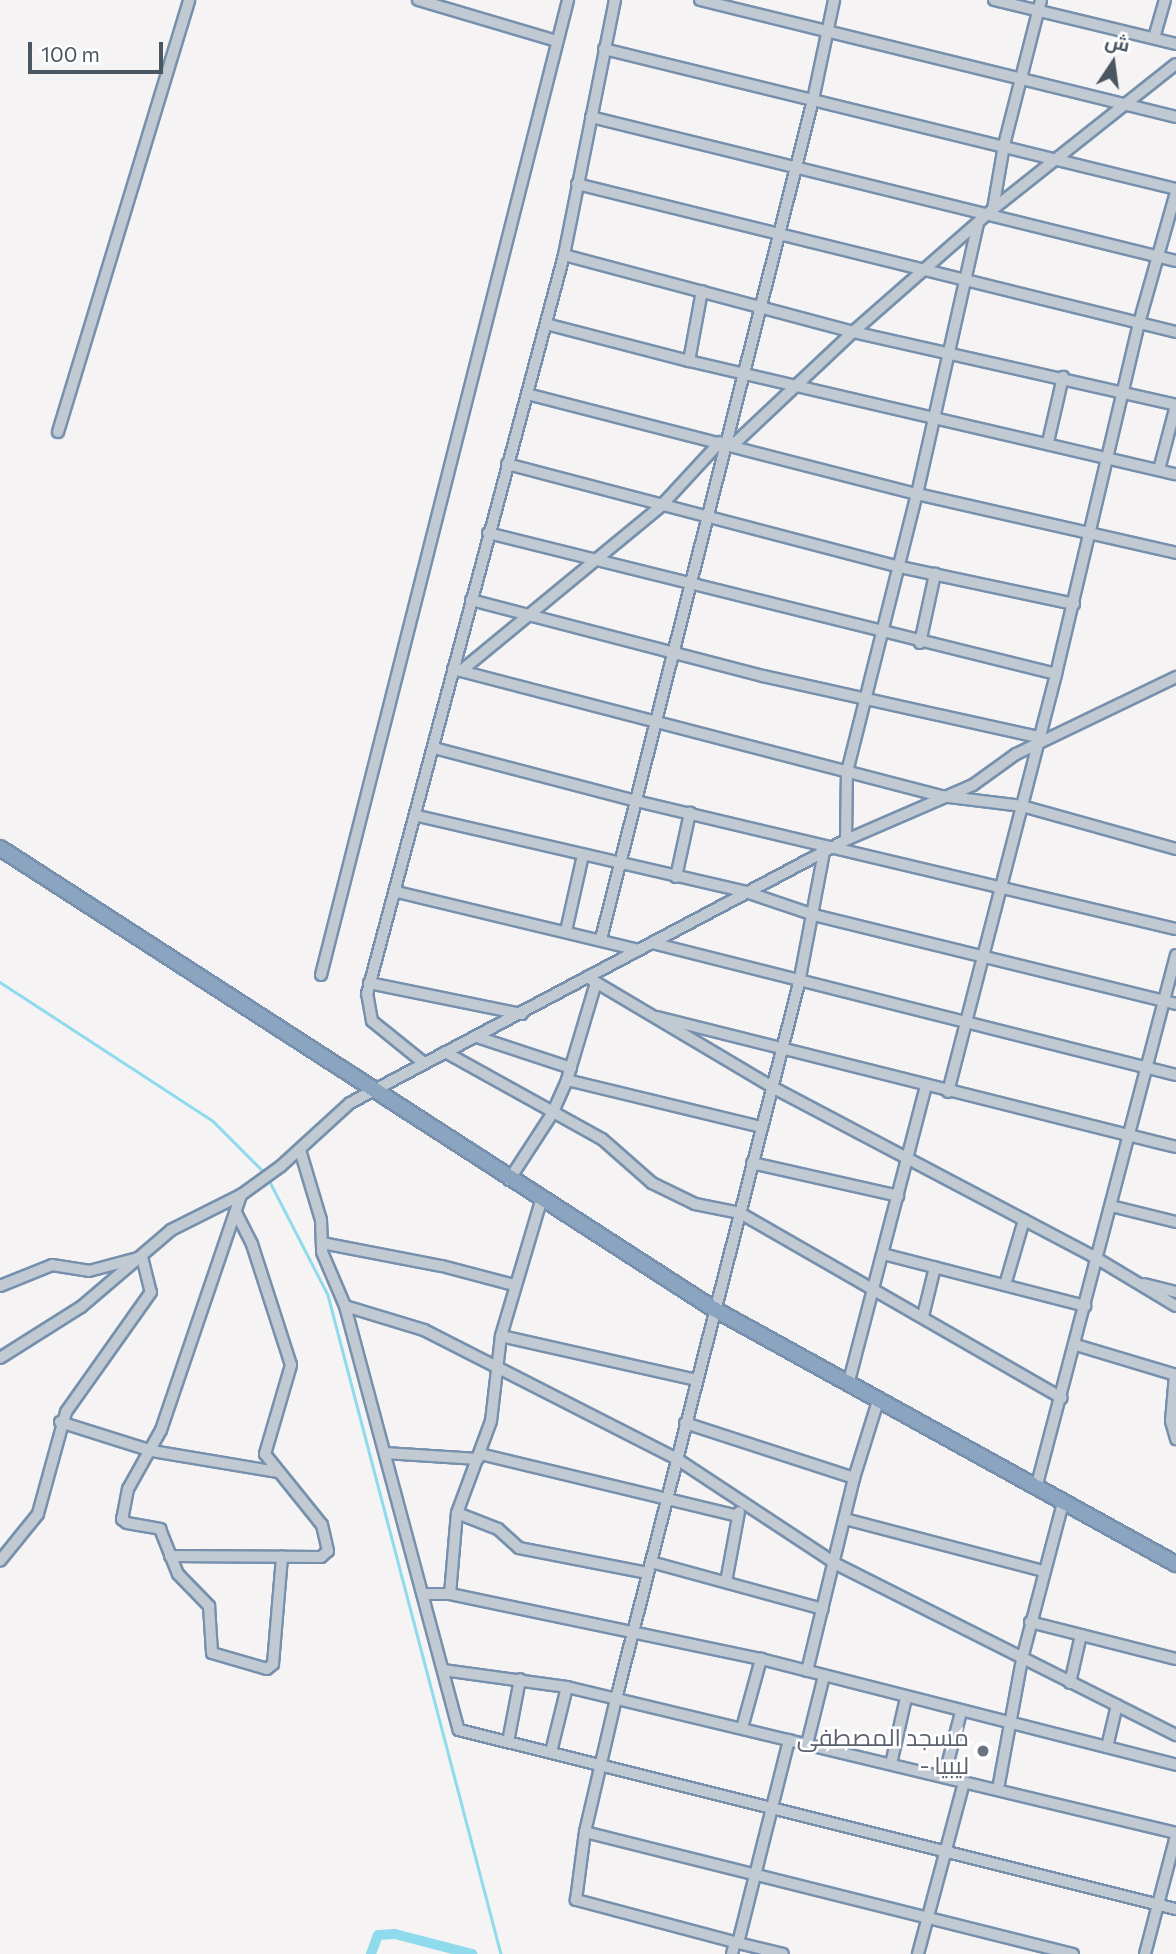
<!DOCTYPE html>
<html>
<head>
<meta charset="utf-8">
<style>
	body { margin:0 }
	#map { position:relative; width:1176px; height:1954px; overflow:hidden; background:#f5f3f3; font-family:Commissioner,Cairo,sans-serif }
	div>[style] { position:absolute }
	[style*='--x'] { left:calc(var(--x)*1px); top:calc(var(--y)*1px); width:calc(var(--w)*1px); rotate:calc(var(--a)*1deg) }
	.stream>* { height:2.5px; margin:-1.25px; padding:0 1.25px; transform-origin:1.25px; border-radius:1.25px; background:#90daee }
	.canal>* { height:10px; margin:-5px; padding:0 5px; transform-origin:5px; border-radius:5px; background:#90daee }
	.roads { filter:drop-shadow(2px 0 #7690ad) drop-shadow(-2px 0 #7690ad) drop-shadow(0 2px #7690ad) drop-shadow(0 -2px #7690ad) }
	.minor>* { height:10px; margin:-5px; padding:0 5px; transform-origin:5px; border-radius:5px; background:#c1cad2 }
	.highway>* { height:14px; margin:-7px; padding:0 7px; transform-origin:7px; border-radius:7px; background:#8ba5c1 }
	.dots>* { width:19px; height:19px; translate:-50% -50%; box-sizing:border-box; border:4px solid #fff; border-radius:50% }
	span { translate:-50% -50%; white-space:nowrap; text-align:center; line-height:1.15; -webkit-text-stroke:5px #fff; paint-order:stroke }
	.worship-label { font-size:24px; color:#5b616d }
	.right { translate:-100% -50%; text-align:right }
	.north { position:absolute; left:1078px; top:28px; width:70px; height:70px; -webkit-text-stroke:5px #fff; paint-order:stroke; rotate:13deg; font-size:19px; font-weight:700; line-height:28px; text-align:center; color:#4a5661 }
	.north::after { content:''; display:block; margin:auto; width:24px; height:32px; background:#4a5661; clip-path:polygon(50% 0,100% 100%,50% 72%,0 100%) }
	.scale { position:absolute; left:28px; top:42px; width:135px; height:32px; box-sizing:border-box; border:4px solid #4a5661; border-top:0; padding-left:9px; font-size:21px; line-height:24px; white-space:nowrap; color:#4a5661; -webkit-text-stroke:5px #fff; paint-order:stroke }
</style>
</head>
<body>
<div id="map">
	<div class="stream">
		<div style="--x:0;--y:982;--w:254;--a:33.1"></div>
		<div style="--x:213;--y:1121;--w:75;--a:45"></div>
		<div style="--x:269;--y:1180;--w:129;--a:62.8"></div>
		<div style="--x:328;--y:1295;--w:681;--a:75.29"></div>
	</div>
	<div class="canal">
		<div style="--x:371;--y:1954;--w:20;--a:-70"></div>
		<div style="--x:378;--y:1935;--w:17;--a:-3"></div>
		<div style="--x:395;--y:1934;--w:80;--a:14.6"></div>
	</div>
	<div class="roads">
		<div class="minor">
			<div style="--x:418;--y:0;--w:144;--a:16.5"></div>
			<div style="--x:700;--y:0;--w:490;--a:13.8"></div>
			<div style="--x:994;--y:0;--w:187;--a:13.6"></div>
			<div style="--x:1154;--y:38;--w:40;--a:-74"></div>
			<div style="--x:604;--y:49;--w:589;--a:13.75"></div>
			<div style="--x:591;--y:117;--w:602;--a:13.83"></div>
			<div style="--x:577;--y:184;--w:617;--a:13.88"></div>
			<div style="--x:993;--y:209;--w:65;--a:-80.2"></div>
			<div style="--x:1004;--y:145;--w:150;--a:-75.7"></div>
			<div style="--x:564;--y:255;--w:299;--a:14.9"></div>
			<div style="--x:853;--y:332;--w:331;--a:12.7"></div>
			<div style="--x:546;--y:324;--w:148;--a:14.5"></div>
			<div style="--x:689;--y:361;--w:500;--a:13.1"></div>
			<div style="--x:689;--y:361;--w:71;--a:-79.5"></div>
			<div style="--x:527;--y:394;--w:403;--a:14.4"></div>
			<div style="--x:917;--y:494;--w:266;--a:12.8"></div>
			<div style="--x:58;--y:432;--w:451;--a:-73.1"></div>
			<div style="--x:1048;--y:442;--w:67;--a:-77"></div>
			<div style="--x:733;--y:445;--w:165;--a:-43.3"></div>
			<div style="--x:853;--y:332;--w:186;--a:-41.3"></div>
			<div style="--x:993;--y:209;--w:233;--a:-38.4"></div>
			<div style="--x:507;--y:464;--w:406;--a:14.7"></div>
			<div style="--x:900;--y:567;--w:178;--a:12"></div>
			<div style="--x:1159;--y:470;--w:67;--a:-75.3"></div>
			<div style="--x:488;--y:533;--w:585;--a:13.94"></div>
			<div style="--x:471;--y:600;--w:302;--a:14.6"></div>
			<div style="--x:763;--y:676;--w:283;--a:12.5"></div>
			<div style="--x:920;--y:643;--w:71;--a:-77.7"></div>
			<div style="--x:453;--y:669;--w:504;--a:14.59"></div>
			<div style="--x:941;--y:796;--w:82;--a:7"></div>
			<div style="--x:1022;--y:806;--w:160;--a:15.6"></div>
			<div style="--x:461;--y:671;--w:259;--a:-39.5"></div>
			<div style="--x:661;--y:506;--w:87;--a:-47.3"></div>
			<div style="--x:434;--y:748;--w:209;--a:14.7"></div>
			<div style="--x:636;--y:801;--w:555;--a:13.34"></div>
			<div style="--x:418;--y:816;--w:337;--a:13"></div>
			<div style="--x:746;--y:892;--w:72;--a:18.7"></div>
			<div style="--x:814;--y:915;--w:373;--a:13.8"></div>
			<div style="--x:846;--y:840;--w:68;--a:-89.2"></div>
			<div style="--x:847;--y:772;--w:287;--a:-75.9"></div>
			<div style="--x:917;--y:494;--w:277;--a:-77.3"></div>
			<div style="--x:676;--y:877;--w:66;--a:-77.7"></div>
			<div style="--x:397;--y:892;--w:248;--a:13.5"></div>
			<div style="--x:566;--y:931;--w:78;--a:-77.4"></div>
			<div style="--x:601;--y:939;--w:865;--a:-75.82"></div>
			<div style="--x:813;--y:100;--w:102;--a:-78.1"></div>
			<div style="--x:652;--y:943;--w:540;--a:14.14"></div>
			<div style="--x:321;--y:975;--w:1006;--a:-75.78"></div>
			<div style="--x:587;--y:977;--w:215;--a:30.7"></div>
			<div style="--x:772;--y:1087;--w:361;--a:27.8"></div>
			<div style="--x:1091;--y:1255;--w:99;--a:31"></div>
			<div style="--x:369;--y:983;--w:156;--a:11.5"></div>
			<div style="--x:657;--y:1017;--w:535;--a:14.06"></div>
			<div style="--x:477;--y:1037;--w:99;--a:18.3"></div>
			<div style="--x:445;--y:1052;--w:179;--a:29"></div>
			<div style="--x:602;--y:1139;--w:67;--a:41.3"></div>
			<div style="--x:652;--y:1183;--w:48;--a:26"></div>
			<div style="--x:695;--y:1204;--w:46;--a:11.3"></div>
			<div style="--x:740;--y:1213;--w:371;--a:29.9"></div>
			<div style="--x:424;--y:1063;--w:67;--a:-141.1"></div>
			<div style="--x:372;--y:1021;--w:27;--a:-100"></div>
			<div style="--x:367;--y:994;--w:765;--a:-75.07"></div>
			<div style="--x:564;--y:255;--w:260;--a:-78.7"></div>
			<div style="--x:567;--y:1080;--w:201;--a:13.6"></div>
			<div style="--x:948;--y:1092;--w:432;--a:-75.5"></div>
			<div style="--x:1056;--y:674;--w:361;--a:-76.7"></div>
			<div style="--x:1139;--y:323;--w:136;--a:-74.2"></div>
			<div style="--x:300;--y:1150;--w:73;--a:73.3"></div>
			<div style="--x:321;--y:1220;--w:32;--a:88"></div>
			<div style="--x:322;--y:1252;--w:59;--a:66.9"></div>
			<div style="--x:345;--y:1306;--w:439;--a:75"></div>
			<div style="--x:459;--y:1730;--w:739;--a:14.02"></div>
			<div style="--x:752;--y:1163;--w:150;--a:12.7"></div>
			<div style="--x:509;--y:1180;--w:79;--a:-56.9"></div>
			<div style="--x:552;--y:1114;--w:37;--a:-66"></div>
			<div style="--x:567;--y:1080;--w:101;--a:-73.4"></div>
			<div style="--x:241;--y:1195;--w:248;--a:108.8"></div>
			<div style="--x:161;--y:1430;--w:68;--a:119.2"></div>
			<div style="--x:128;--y:1489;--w:31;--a:101"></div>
			<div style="--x:122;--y:1519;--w:6;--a:39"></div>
			<div style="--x:127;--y:1523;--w:34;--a:10"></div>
			<div style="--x:160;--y:1529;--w:48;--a:68.2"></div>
			<div style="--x:178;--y:1574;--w:45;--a:45.9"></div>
			<div style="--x:209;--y:1606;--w:47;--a:86.3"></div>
			<div style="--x:212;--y:1653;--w:57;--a:16.2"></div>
			<div style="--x:267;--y:1669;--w:8;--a:-40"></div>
			<div style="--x:273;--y:1664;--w:108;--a:-85.2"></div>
			<div style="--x:1111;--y:1206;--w:67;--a:13.8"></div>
			<div style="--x:322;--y:1243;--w:122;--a:10.9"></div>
			<div style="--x:442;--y:1266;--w:74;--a:14.8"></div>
			<div style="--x:883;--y:1254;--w:209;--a:14.4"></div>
			<div style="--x:1144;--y:1284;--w:33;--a:14"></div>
			<div style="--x:1005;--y:1285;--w:68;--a:-73.7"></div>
			<div style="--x:0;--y:1286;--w:56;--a:-22"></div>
			<div style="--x:52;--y:1265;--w:37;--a:9"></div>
			<div style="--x:89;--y:1271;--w:55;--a:-14.8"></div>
			<div style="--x:142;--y:1257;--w:36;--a:76"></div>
			<div style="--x:151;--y:1292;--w:147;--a:125.3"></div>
			<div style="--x:66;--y:1412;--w:106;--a:105.4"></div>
			<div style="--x:38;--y:1514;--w:60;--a:129"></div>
			<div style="--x:345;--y:1306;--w:83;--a:16.9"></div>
			<div style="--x:424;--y:1330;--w:284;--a:27"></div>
			<div style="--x:677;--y:1459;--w:191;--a:33.4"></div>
			<div style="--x:836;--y:1564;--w:381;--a:26.7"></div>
			<div style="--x:923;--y:1316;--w:50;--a:-76.2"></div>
			<div style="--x:501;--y:1336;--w:200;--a:12.7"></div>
			<div style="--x:1076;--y:1345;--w:104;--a:16.7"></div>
			<div style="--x:0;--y:1358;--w:96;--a:-32.2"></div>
			<div style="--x:81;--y:1307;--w:118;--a:-40.5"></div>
			<div style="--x:171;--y:1230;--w:78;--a:-26.6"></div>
			<div style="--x:241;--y:1195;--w:49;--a:-35.9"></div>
			<div style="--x:281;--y:1166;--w:93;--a:-42.4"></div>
			<div style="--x:350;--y:1103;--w:561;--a:-27.93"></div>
			<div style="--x:846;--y:840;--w:138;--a:-23.4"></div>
			<div style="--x:973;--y:785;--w:53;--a:-35.8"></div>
			<div style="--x:1016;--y:754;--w:178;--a:-25.7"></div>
			<div style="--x:1175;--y:1375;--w:46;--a:95"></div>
			<div style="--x:1171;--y:1421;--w:19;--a:74"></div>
			<div style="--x:848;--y:1385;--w:309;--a:-75.4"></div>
			<div style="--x:60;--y:1422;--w:96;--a:17.5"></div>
			<div style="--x:152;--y:1451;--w:128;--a:9.5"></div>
			<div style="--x:685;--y:1423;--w:178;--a:18"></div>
			<div style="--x:385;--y:1453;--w:93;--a:3.7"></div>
			<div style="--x:480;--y:1454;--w:265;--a:13.5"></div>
			<div style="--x:1036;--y:1488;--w:551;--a:-75.28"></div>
			<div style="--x:457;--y:1513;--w:44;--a:21.3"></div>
			<div style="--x:498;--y:1529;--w:28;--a:42"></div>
			<div style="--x:519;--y:1548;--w:131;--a:11"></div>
			<div style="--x:845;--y:1519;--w:205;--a:14.7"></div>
			<div style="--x:170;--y:1556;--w:151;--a:0.4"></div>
			<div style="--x:321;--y:1557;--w:9;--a:-41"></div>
			<div style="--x:328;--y:1551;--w:27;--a:-103"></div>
			<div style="--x:322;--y:1525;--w:91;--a:-128.8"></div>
			<div style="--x:265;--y:1454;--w:93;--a:-73.7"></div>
			<div style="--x:291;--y:1365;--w:127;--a:-107.9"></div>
			<div style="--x:252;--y:1244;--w:36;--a:-117"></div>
			<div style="--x:651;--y:1562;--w:178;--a:15.3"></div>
			<div style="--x:726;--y:1582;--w:71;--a:-79.5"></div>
			<div style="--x:425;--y:1594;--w:25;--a:0"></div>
			<div style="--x:450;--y:1594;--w:318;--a:11.8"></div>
			<div style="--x:761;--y:1659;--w:428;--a:14.3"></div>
			<div style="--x:450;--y:1594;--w:81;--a:-85.1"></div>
			<div style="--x:457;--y:1513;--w:98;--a:-69.7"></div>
			<div style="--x:491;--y:1421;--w:86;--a:-83.3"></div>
			<div style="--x:501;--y:1336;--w:141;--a:-73.5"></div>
			<div style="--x:1030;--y:1622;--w:151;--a:14.2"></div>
			<div style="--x:443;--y:1670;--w:125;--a:7.8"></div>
			<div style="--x:567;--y:1687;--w:626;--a:13.48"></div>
			<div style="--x:807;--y:1671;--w:199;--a:-76.3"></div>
			<div style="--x:854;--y:1478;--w:81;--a:-72.7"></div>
			<div style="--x:1070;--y:1683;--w:49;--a:-77.1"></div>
			<div style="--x:742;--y:1728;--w:72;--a:-74.6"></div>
			<div style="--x:789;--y:1740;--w:209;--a:104.1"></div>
			<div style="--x:738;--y:1943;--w:168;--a:-165.1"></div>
			<div style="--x:576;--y:1900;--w:69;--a:-82.5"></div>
			<div style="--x:585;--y:1832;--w:137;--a:-76.9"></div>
			<div style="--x:616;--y:1699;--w:739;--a:-75.66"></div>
			<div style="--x:799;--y:983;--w:133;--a:-79.2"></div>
			<div style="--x:508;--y:1742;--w:64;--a:-79.2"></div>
			<div style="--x:807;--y:1744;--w:70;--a:-76"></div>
			<div style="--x:1107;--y:1747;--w:43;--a:-76.6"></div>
			<div style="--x:551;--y:1752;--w:67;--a:-76.2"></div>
			<div style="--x:891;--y:1764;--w:68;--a:-77.2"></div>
			<div style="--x:944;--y:1777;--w:67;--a:-75.3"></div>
			<div style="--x:998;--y:1789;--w:132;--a:-79.5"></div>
			<div style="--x:1022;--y:1659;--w:161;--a:-75.3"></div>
			<div style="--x:585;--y:1832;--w:503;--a:14.04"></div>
			<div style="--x:738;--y:1943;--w:46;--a:13.7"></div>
			<div style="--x:732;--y:1954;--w:12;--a:-76"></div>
			<div style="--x:918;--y:1954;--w:178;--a:-75"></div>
			<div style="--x:1145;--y:1954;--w:122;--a:-75.3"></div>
		</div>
		<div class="highway">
			<div style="--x:0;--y:848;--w:850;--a:32.85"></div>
			<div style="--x:714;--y:1309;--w:528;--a:28.9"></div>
		</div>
	</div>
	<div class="dots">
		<div style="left:983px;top:1751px;background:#6b7280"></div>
	</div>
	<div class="worship-label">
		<span class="right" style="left:969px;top:1751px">مسجد المصطفى<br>- ليبيا</span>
	</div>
	<div class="north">ش</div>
	<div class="scale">100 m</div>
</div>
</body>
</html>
